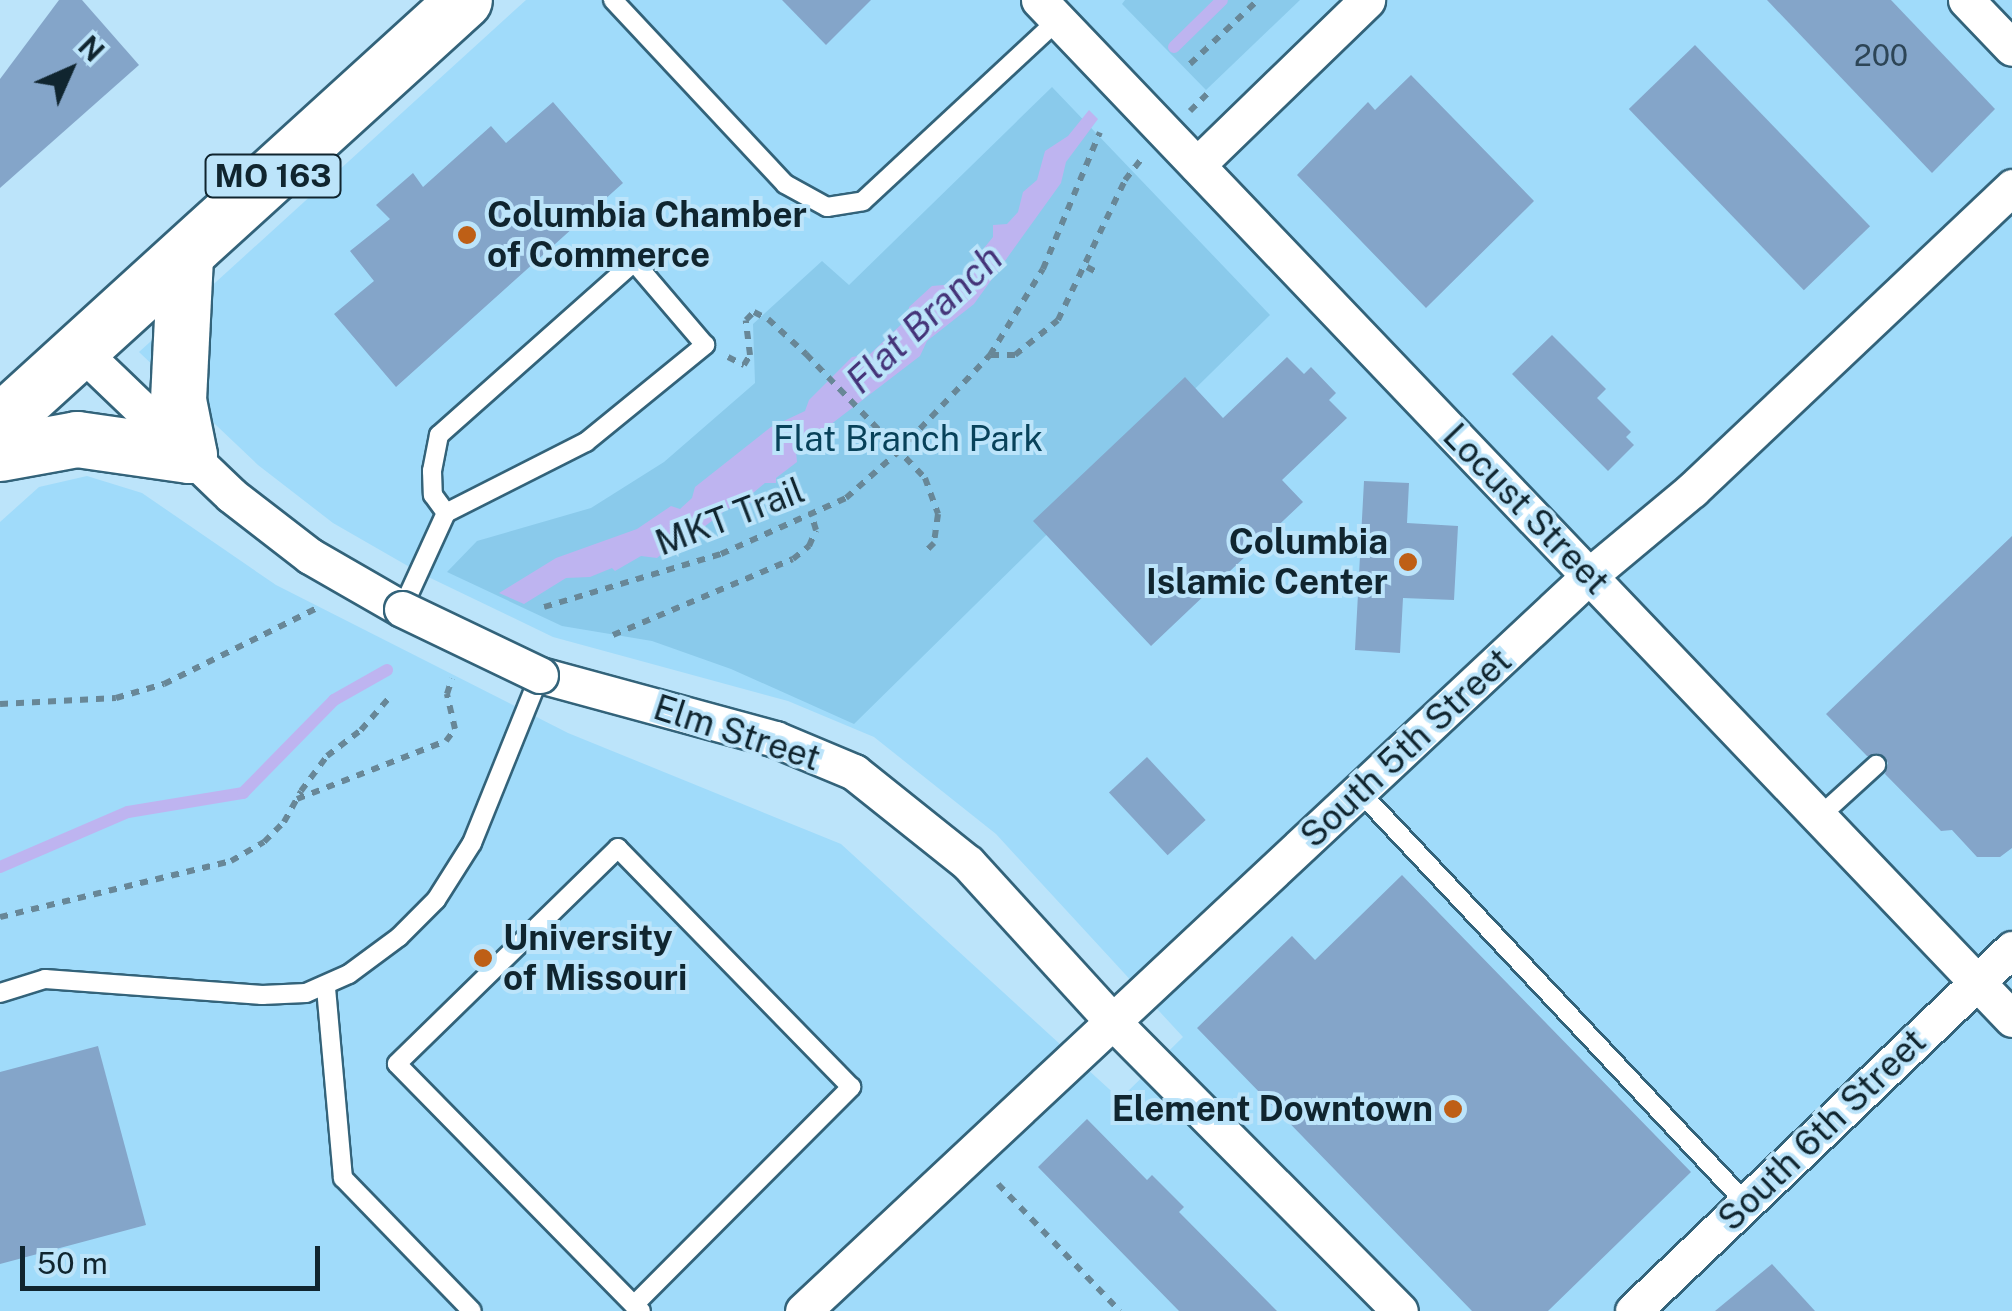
<!DOCTYPE html>
<html>
<head>
<meta charset="utf-8">
<style>
	body { margin:0 }
	#map { position:relative; width:2012px; height:1311px; overflow:hidden; background:#bce4fa; font-family:"Public Sans",sans-serif }
	div>[style] { position:absolute }
	[style*='--x'] { left:calc(var(--x)*1px); top:calc(var(--y)*1px); width:calc(var(--w)*1px); rotate:calc(var(--a)*1deg) }
	.built>* { inset:0; background:#a0dbfa }
	.green>* { inset:0; background:#8acaeb }
	.water>* { inset:0; background:#beb4f0 }
	.stream>* { height:12px; margin:-6px; padding:0 6px; transform-origin:6px; border-radius:6px; background:#beb4f0 }
	.building>* { inset:0; background:#84a5c9; transform-origin:0 0 }
	.path>* { height:6px; margin-top:-3px; transform-origin:0; background:repeating-linear-gradient(90deg,#688797 0 8px,transparent 0 16px) }
	.roads { filter:drop-shadow(2px 0 #33637a) drop-shadow(-2px 0 #33637a) drop-shadow(0 2px #33637a) drop-shadow(0 -2px #33637a) }
	.lane>* { height:18px; margin:-9px; padding:0 9px; transform-origin:9px; border-radius:9px; background:#fff }
	.street>* { height:35px; margin:-17.5px; padding:0 17.5px; transform-origin:17.5px; border-radius:17.5px; background:#fff }
	.primary>* { height:55px; margin:-27.5px; padding:0 27.5px; transform-origin:27.5px; border-radius:27.5px; background:#fff }
	.bridges { filter:drop-shadow(2px 0 #33637a) drop-shadow(-2px 0 #33637a) drop-shadow(0 2px #33637a) drop-shadow(0 -2px #33637a) }
	.street-bridge>* { height:35px; margin:-17.5px; padding:0 17.5px; transform-origin:17.5px; border-radius:17.5px; background:#fff }
	.dots>* { width:28px; height:28px; translate:-50% -50%; box-sizing:border-box; border:5px solid #bce4fa; border-radius:50% }
	span { translate:-50% -50%; white-space:nowrap; text-align:center; line-height:1.15; -webkit-text-stroke:8px #bce4fa; paint-order:stroke }
	.number-label { font-size:30px; color:#2d4556 }
	.number-label span { -webkit-text-stroke-width:0 }
	.shield-label span { padding:2px 8px; background:#bce4fa; border:2px solid; border-radius:8px; -webkit-text-stroke-width:0 }
	.shield-label { font-size:32px; color:#10252f; font-weight:700 }
	.poi-label { font-size:35px; color:#10252f; font-weight:700 }
	.left { translate:0 -50%; text-align:left }
	.right { translate:-100% -50%; text-align:right }
	.park-label { font-size:35px; color:#08425a }
	.street-label { font-size:35px; color:#10252f }
	.water-label { font-size:38px; color:#453479; font-style:italic }
	.north { position:absolute; left:20px; top:20px; width:100px; height:100px; -webkit-text-stroke:8px #bce4fa; paint-order:stroke; rotate:45deg; font-size:28px; font-weight:700; line-height:40px; text-align:center; color:#10252f }
	.north::after { content:''; display:block; margin:auto; width:35px; height:45px; background:#10252f; clip-path:polygon(50% 0,100% 100%,50% 72%,0 100%) }
	.scale { position:absolute; left:20px; top:1246px; width:300px; height:45px; box-sizing:border-box; border:5px solid #10252f; border-top:0; padding-left:12px; font-size:30px; line-height:35px; white-space:nowrap; color:#10252f; -webkit-text-stroke:8px #bce4fa; paint-order:stroke }
</style>
</head>
<body>
<div id="map">
	<div class="built">
		<div style="clip-path:polygon(526px 0,2012px 0,2012px 1311px,0 1311px,0 522px,39px 487px,87px 476px,142px 493px,276px 585px,568px 733px,841px 844px,1120px 1099px,1183px 1037px,996px 834px,874px 737px,788px 701px,553px 637px,420px 573px,333px 523px,258px 465px,139px 352px)"></div>
	</div>
	<div class="green">
		<div style="clip-path:polygon(1125px 0,1300px 0,1206px 90px,1122px 4px)"></div>
		<div style="clip-path:polygon(1052px 87px,1270px 315px,854px 724px,731px 669px,652px 641px,562px 626px,447px 572px,477px 541px,591px 508px,664px 462px,755px 383px,753px 324px,822px 261px,849px 285px)"></div>
	</div>
	<div class="water">
		<div style="clip-path:polygon(1089px 110px,1098px 119px,1066px 162px,1061px 183px,974px 304px,927px 341px,920px 356px,796px 451px,797px 462px,776px 478px,776px 483px,765px 483px,753px 493px,753px 502px,727px 509px,704px 527px,697px 524px,657px 558px,641px 556px,615px 571px,612px 568px,590px 577px,566px 578px,524px 604px,499px 593px,556px 558px,637px 529px,671px 506px,680px 509px,692px 498px,695px 487px,771px 427px,805px 411px,809px 400px,852px 357px,870px 354px,908px 318px,909px 307px,932px 286px,955px 284px,993px 237px,993px 225px,1007px 224px,1018px 212px,1023px 192px,1037px 180px,1045px 151px,1068px 136px)"></div>
	</div>
	<div class="stream">
		<div style="--x:1174;--y:47;--w:67;--a:-44.4"></div>
		<div style="--x:0;--y:867;--w:139;--a:-23.3"></div>
		<div style="--x:128;--y:812;--w:117;--a:-9.4"></div>
		<div style="--x:243;--y:793;--w:130;--a:-45.6"></div>
		<div style="--x:334;--y:700;--w:61;--a:-29.5"></div>
	</div>
	<div class="building">
		<div style="clip-path:polygon(59px 0,82px 0,139px 65px,0 188px,0 79px)"></div>
		<div style="clip-path:polygon(782px 0,871px 0,826px 45px)"></div>
		<div style="clip-path:polygon(1767px 0,1891px 0,1995px 109px,1932px 173px)"></div>
		<div style="left:1695px;top:45px;width:252px;height:92px;rotate:46deg"></div>
		<div style="clip-path:polygon(1411px 75px,1534px 201px,1426px 308px,1297px 175px,1368px 102px,1375px 110px)"></div>
		<div style="clip-path:polygon(553px 102px,623px 183px,396px 387px,334px 314px,374px 281px,350px 251px,390px 219px,376px 205px,413px 173px,423px 187px,491px 126px,506px 143px)"></div>
		<div style="clip-path:polygon(1552px 335px,1606px 389px,1597px 398px,1631px 432px,1626px 437px,1634px 445px,1608px 471px,1512px 374px)"></div>
		<div style="clip-path:polygon(1287px 357px,1304px 374px,1311px 367px,1336px 393px,1329px 400px,1347px 418px,1282px 480px,1303px 502px,1151px 646px,1033px 521px,1185px 377px,1223px 418px)"></div>
		<div style="clip-path:polygon(1364px 481px,1409px 483px,1407px 523px,1458px 526px,1454px 600px,1403px 598px,1400px 653px,1355px 650px)"></div>
		<div style="clip-path:polygon(2012px 536px,2012px 848px,2000px 857px,1977px 857px,1952px 830px,1941px 831px,1885px 774px,1888px 763px,1884px 756px,1867px 756px,1826px 714px)"></div>
		<div style="left:1147px;top:757px;width:86px;height:52px;rotate:47deg"></div>
		<div style="clip-path:polygon(1402px 875px,1691px 1172px,1548px 1311px,1472px 1311px,1197px 1028px,1292px 936px,1315px 960px)"></div>
		<div style="clip-path:polygon(98px 1046px,146px 1225px,0 1264px,0 1072px)"></div>
		<div style="clip-path:polygon(1087px 1119px,1147px 1180px,1152px 1175px,1184px 1207px,1179px 1212px,1277px 1311px,1179px 1311px,1038px 1167px)"></div>
		<div style="clip-path:polygon(1772px 1264px,1815px 1311px,1715px 1311px)"></div>
	</div>
	<div class="path">
		<div style="--x:1190;--y:64;--w:93;--a:-43.3"></div>
		<div style="--x:1190;--y:111;--w:25;--a:-45"></div>
		<div style="--x:1087;--y:267;--w:15;--a:28"></div>
		<div style="--x:991;--y:355;--w:24;--a:0"></div>
		<div style="--x:1015;--y:355;--w:55;--a:-39.1"></div>
		<div style="--x:1058;--y:320;--w:155;--a:-64.4"></div>
		<div style="--x:1125;--y:180;--w:28;--a:-52"></div>
		<div style="--x:728;--y:357;--w:18;--a:27"></div>
		<div style="--x:744;--y:365;--w:12;--a:-59"></div>
		<div style="--x:750;--y:355;--w:35;--a:-97"></div>
		<div style="--x:746;--y:320;--w:11;--a:-45"></div>
		<div style="--x:754;--y:312;--w:16;--a:27"></div>
		<div style="--x:768;--y:319;--w:52;--a:42.6"></div>
		<div style="--x:806;--y:354;--w:172;--a:46.2"></div>
		<div style="--x:925;--y:478;--w:38;--a:70"></div>
		<div style="--x:938;--y:514;--w:29;--a:98"></div>
		<div style="--x:934;--y:543;--w:13;--a:135"></div>
		<div style="--x:544;--y:607;--w:185;--a:-16.7"></div>
		<div style="--x:721;--y:554;--w:137;--a:-24.1"></div>
		<div style="--x:846;--y:498;--w:69;--a:-41.5"></div>
		<div style="--x:898;--y:452;--w:134;--a:-46.5"></div>
		<div style="--x:990;--y:355;--w:101;--a:-58.4"></div>
		<div style="--x:1043;--y:269;--w:148;--a:-67.4"></div>
		<div style="--x:613;--y:635;--w:195;--a:-22.9"></div>
		<div style="--x:793;--y:559;--w:21;--a:-39"></div>
		<div style="--x:809;--y:546;--w:17;--a:-66"></div>
		<div style="--x:816;--y:530;--w:17;--a:-107"></div>
		<div style="--x:0;--y:704;--w:116;--a:-3"></div>
		<div style="--x:116;--y:698;--w:50;--a:-16.3"></div>
		<div style="--x:164;--y:684;--w:171;--a:-26.4"></div>
		<div style="--x:297;--y:799;--w:160;--a:-21.3"></div>
		<div style="--x:446;--y:741;--w:15;--a:-53"></div>
		<div style="--x:455;--y:729;--w:36;--a:-103"></div>
		<div style="--x:447;--y:694;--w:16;--a:-72"></div>
		<div style="--x:0;--y:917;--w:238;--a:-13.6"></div>
		<div style="--x:231;--y:861;--w:38;--a:-30"></div>
		<div style="--x:264;--y:842;--w:28;--a:-45"></div>
		<div style="--x:284;--y:822;--w:35;--a:-61"></div>
		<div style="--x:301;--y:791;--w:44;--a:-53.4"></div>
		<div style="--x:327;--y:756;--w:43;--a:-37.4"></div>
		<div style="--x:361;--y:730;--w:41;--a:-48.9"></div>
		<div style="--x:998;--y:1184;--w:176;--a:46.2"></div>
	</div>
	<div class="roads">
		<div class="lane">
			<div style="--x:613;--y:0;--w:252;--a:46.9"></div>
			<div style="--x:785;--y:184;--w:48;--a:28.7"></div>
			<div style="--x:827;--y:207;--w:36;--a:-9"></div>
			<div style="--x:863;--y:201;--w:266;--a:-42.9"></div>
			<div style="--x:402;--y:609;--w:106;--a:-65.4"></div>
			<div style="--x:446;--y:513;--w:157;--a:-26.9"></div>
			<div style="--x:586;--y:442;--w:154;--a:-39.2"></div>
			<div style="--x:705;--y:345;--w:109;--a:-130.5"></div>
			<div style="--x:634;--y:262;--w:261;--a:138.4"></div>
			<div style="--x:439;--y:435;--w:37;--a:101"></div>
			<div style="--x:432;--y:471;--w:24;--a:88"></div>
			<div style="--x:433;--y:495;--w:22;--a:54"></div>
			<div style="--x:1360;--y:792;--w:564;--a:46.8"></div>
			<div style="--x:1820;--y:816;--w:76;--a:-42.3"></div>
			<div style="--x:326;--y:988;--w:191;--a:84.9"></div>
			<div style="--x:343;--y:1178;--w:185;--a:45.9"></div>
			<div style="--x:0;--y:993;--w:47;--a:-17.3"></div>
			<div style="--x:45;--y:979;--w:218;--a:4.2"></div>
			<div style="--x:262;--y:995;--w:44;--a:-2.6"></div>
			<div style="--x:306;--y:993;--w:47;--a:-23.8"></div>
			<div style="--x:349;--y:974;--w:62;--a:-36.5"></div>
			<div style="--x:399;--y:937;--w:52;--a:-45"></div>
			<div style="--x:436;--y:900;--w:67;--a:-57.7"></div>
			<div style="--x:472;--y:843;--w:181;--a:-68"></div>
			<div style="--x:634;--y:1305;--w:308;--a:-45.1"></div>
			<div style="--x:851;--y:1087;--w:334;--a:-134.3"></div>
			<div style="--x:618;--y:848;--w:309;--a:135.7"></div>
			<div style="--x:397;--y:1064;--w:338;--a:45.5"></div>
			<div style="--x:634;--y:1305;--w:9;--a:41"></div>
		</div>
		<div class="street">
			<div style="--x:1039;--y:0;--w:1409;--a:46.32"></div>
			<div style="--x:1966;--y:0;--w:66;--a:46.2"></div>
			<div style="--x:1197;--y:165;--w:237;--a:-44.1"></div>
			<div style="--x:81;--y:351;--w:208;--a:43.8"></div>
			<div style="--x:231;--y:495;--w:100;--a:37.7"></div>
			<div style="--x:310;--y:556;--w:106;--a:29.9"></div>
			<div style="--x:540;--y:675;--w:244;--a:15.2"></div>
			<div style="--x:775;--y:739;--w:86;--a:22.7"></div>
			<div style="--x:854;--y:772;--w:146;--a:38.6"></div>
			<div style="--x:968;--y:863;--w:215;--a:47.6"></div>
			<div style="--x:1113;--y:1022;--w:407;--a:45.2"></div>
			<div style="--x:803;--y:1311;--w:1078;--a:-43.08"></div>
			<div style="--x:1590;--y:575;--w:133;--a:-39.8"></div>
			<div style="--x:1692;--y:490;--w:441;--a:-43.4"></div>
			<div style="--x:1633;--y:1311;--w:524;--a:-43.69"></div>
		</div>
		<div class="primary">
			<div style="--x:0;--y:422;--w:627;--a:-42.29"></div>
			<div style="--x:0;--y:453;--w:78;--a:-10.3"></div>
			<div style="--x:77;--y:439;--w:113;--a:8.1"></div>
			<div style="--x:189;--y:455;--w:56;--a:-101.3"></div>
			<div style="--x:178;--y:400;--w:144;--a:-87.2"></div>
		</div>
	</div>
	<div class="bridges">
		<div class="street-bridge">
			<div style="--x:402;--y:609;--w:153;--a:25.6"></div>
		</div>
	</div>
	<div class="dots">
		<div style="left:467px;top:235px;background:#be5f16"></div>
		<div style="left:1408px;top:562px;background:#be5f16"></div>
		<div style="left:483px;top:958px;background:#be5f16"></div>
		<div style="left:1453px;top:1109px;background:#be5f16"></div>
	</div>
	<div class="number-label">
		<span style="left:1881px;top:55px">200</span>
	</div>
	<div class="shield-label">
		<span style="left:273px;top:176px">MO 163</span>
	</div>
	<div class="poi-label">
		<span class="left" style="left:487px;top:235px">Columbia Chamber<br>of Commerce</span>
		<span class="right" style="left:1388px;top:562px">Columbia<br>Islamic Center</span>
		<span class="left" style="left:503px;top:958px">University<br>of Missouri</span>
		<span class="right" style="left:1433px;top:1109px">Element Downtown</span>
	</div>
	<div class="park-label">
		<span style="left:908px;top:439px">Flat Branch Park</span>
	</div>
	<div class="street-label">
		<span style="left:1526px;top:509px;rotate:46deg">Locust Street</span>
		<span style="left:730px;top:517px;rotate:-21deg">MKT Trail</span>
		<span style="left:737px;top:733px;rotate:18deg">Elm Street</span>
		<span style="left:1406px;top:748px;rotate:-43deg">South 5th Street</span>
		<span style="left:1822px;top:1130px;rotate:-44deg">South 6th Street</span>
	</div>
	<div class="water-label">
		<span style="left:924px;top:319px;rotate:-43deg">Flat Branch</span>
	</div>
	<div class="north">N</div>
	<div class="scale">50 m</div>
</div>
</body>
</html>
